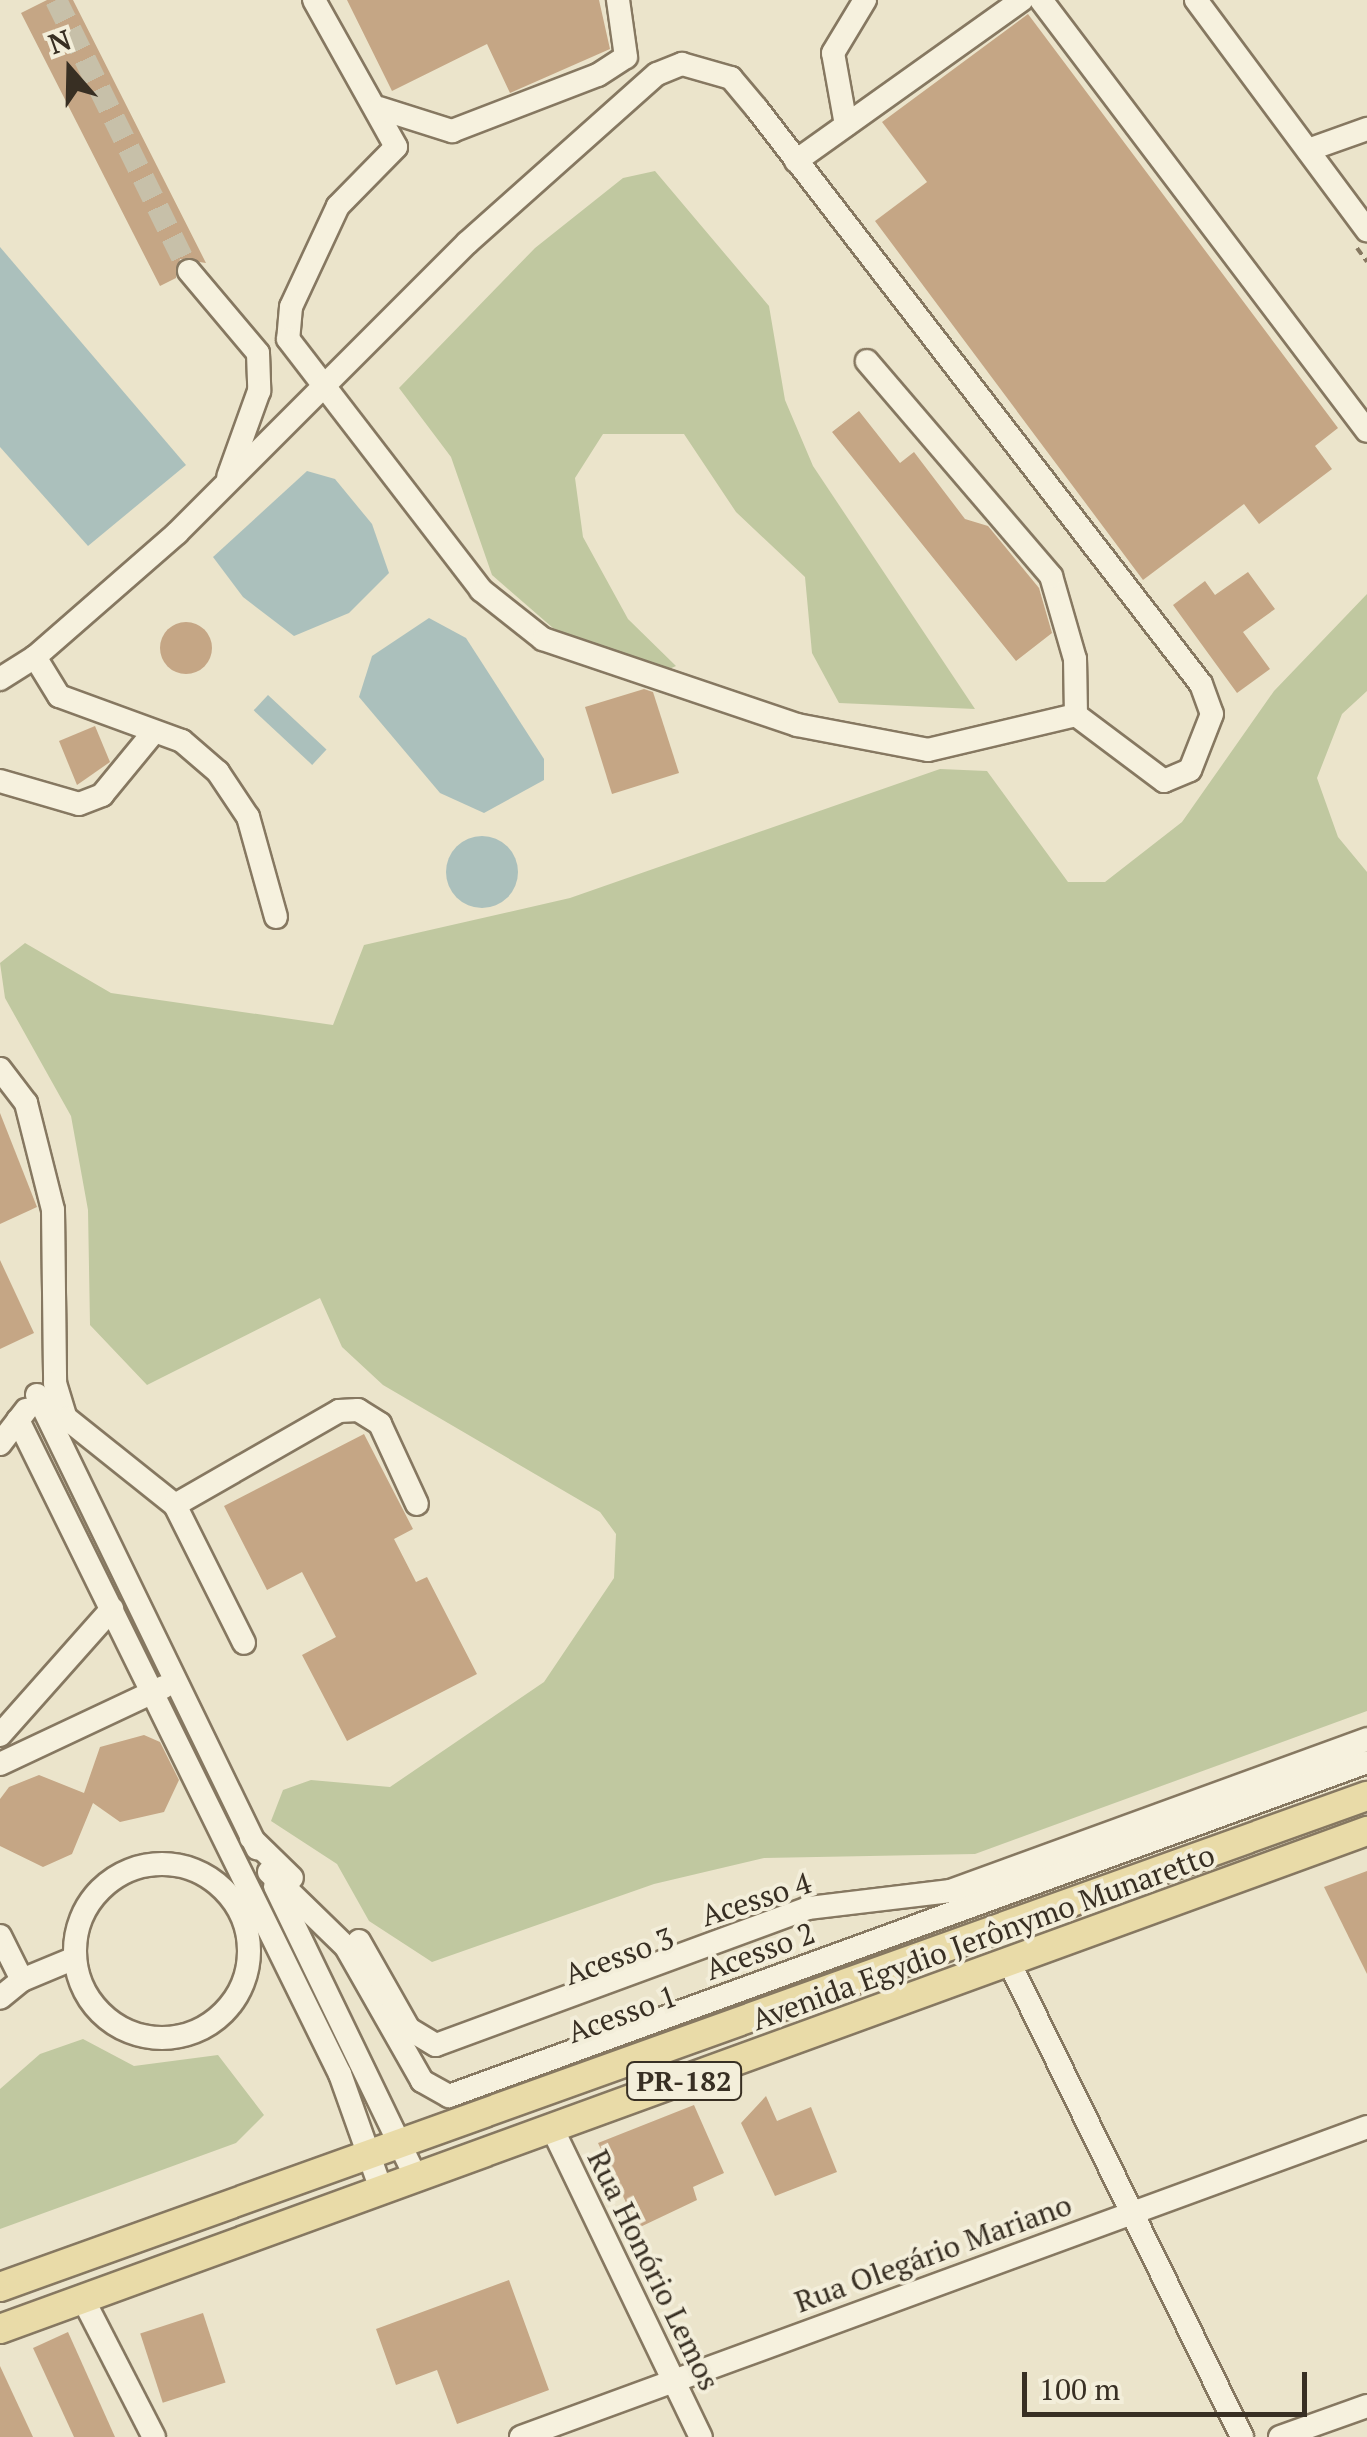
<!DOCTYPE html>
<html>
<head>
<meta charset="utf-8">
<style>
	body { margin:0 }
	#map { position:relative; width:1367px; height:2437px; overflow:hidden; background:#ebe4cb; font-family:"PT Serif",serif }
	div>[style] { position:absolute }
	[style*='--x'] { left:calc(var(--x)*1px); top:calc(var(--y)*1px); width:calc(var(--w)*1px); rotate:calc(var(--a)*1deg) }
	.green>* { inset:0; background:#c0c8a0 }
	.water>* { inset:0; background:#abc0bc; transform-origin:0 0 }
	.round { border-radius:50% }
	.building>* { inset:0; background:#c5a685; transform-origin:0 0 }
	.minor-tunnel>* { height:22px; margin-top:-11px; transform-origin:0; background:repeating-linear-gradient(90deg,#c7c0a9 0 22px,transparent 0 33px) }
	.path>* { height:4px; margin-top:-2px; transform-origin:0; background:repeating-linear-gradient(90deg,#867861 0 8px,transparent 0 13px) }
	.roads { filter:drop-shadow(2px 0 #867861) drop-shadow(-2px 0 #867861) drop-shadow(0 2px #867861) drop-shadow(0 -2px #867861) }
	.minor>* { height:22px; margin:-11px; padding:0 11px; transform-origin:11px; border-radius:11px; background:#f6f1de }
	.minor>.ring { margin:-11px; padding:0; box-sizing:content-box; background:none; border:22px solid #f6f1de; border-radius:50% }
	.major>* { height:28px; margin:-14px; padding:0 14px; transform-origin:14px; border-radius:14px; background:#e9dba8 }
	span { translate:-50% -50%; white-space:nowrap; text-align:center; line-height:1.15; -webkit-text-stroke:8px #f3eeda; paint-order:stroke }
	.shield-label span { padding:2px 8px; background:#f3eeda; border:2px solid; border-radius:8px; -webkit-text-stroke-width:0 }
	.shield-label { font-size:28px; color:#382f23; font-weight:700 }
	.street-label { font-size:30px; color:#382f23 }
	.north { position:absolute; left:20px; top:20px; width:100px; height:100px; -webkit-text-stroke:8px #f3eeda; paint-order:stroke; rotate:340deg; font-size:28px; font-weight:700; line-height:40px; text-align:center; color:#382f23 }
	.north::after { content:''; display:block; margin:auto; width:35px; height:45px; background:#382f23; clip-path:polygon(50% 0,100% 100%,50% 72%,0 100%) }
	.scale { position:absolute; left:1022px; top:2372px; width:285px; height:45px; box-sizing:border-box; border:5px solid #382f23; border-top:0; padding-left:12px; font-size:30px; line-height:35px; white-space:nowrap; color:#382f23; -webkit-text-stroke:8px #f3eeda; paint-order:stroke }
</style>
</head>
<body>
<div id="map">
	<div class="green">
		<div style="clip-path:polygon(655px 171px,769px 306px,785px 400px,813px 466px,975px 709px,839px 703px,812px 653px,805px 577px,736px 512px,684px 434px,603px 434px,575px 478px,583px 537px,628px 619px,676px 666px,658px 674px,553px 628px,492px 575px,451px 457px,399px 388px,535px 248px,623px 178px)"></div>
		<div style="clip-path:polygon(1367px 594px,1367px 691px,1342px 714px,1317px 778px,1338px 837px,1367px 872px,1367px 1711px,975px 1854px,764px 1858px,654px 1884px,432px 1962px,369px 1921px,337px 1864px,271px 1821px,283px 1790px,311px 1780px,390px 1787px,544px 1682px,614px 1578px,616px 1534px,600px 1512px,383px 1385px,342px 1347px,320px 1298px,147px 1385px,90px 1325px,88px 1210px,71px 1116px,5px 998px,0 963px,25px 943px,111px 993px,333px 1025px,364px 945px,570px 898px,940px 769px,987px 771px,1068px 882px,1105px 882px,1182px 822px,1274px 691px)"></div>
		<div style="clip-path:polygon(83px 2039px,134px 2066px,218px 2055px,264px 2115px,236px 2143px,0 2229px,0 2089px,40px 2054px)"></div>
	</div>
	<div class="water">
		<div style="clip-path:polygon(0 247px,186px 465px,88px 546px,0 447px)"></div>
		<div style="clip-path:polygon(307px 471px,335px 479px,372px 524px,389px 573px,349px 613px,294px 636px,243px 597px,213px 557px)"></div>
		<div style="clip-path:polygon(429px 618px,466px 638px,544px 759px,544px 780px,484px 813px,440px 793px,359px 697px,372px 656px)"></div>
		<div style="left:268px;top:695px;width:80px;height:21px;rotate:43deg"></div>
		<div class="round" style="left:446px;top:836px;width:72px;height:72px"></div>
	</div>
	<div class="building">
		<div style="clip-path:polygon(47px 0,73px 0,206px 263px,180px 259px,176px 278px,160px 286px,21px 13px)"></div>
		<div style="clip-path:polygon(347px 0,599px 0,610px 49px,510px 93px,487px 44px,392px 91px)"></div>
		<div style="clip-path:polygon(1028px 14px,1338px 428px,1315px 446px,1332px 469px,1259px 524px,1244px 504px,1143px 580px,875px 221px,927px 182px,882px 122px)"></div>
		<div style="clip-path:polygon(859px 411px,900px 463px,914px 452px,965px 519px,988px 526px,1039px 588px,1052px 633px,1016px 661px,832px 432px)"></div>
		<div style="clip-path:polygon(1248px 572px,1275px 609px,1243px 632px,1270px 669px,1237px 693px,1173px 605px,1205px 581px,1215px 595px)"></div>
		<div class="round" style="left:160px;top:622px;width:52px;height:52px"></div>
		<div style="clip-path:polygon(644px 689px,653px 692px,679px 773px,612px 794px,585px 707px)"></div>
		<div style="clip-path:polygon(95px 726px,110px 762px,77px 785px,59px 741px)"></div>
		<div style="clip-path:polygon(0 1113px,37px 1207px,0 1224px)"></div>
		<div style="clip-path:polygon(0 1260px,34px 1333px,0 1349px)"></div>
		<div style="clip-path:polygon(364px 1434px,413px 1529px,394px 1539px,416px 1582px,427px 1577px,477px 1674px,347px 1741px,302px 1655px,336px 1637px,302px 1572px,267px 1590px,224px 1506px)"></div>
		<div style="clip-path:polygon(144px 1735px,160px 1742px,179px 1780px,164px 1812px,120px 1822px,93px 1803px,72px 1854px,43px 1867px,0 1846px,0 1799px,9px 1787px,39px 1775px,84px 1793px,100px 1747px)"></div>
		<div style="clip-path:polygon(1367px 1871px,1367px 1974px,1324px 1887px)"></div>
		<div style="clip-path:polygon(766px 2096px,777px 2121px,811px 2107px,837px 2172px,775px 2196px,741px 2123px)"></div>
		<div style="clip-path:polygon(694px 2105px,724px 2173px,693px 2187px,697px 2200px,638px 2228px,598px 2143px)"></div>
		<div style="clip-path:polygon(509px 2280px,549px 2390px,457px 2424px,437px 2370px,396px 2385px,376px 2329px)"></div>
		<div style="left:203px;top:2313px;width:73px;height:66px;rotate:72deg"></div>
		<div style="clip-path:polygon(68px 2332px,115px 2437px,74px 2437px,33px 2348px)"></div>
		<div style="clip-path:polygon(0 2366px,33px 2437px,0 2437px)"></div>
	</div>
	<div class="minor-tunnel">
		<div style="--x:56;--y:0;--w:302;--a:63.9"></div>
	</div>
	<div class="path">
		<div style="--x:1357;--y:248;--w:17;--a:54"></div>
	</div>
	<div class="roads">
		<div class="minor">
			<div style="--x:314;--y:0;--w:168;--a:60.8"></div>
			<div style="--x:396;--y:147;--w:83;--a:134.5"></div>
			<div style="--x:338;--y:206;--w:111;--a:115"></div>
			<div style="--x:291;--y:307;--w:32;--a:95"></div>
			<div style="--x:288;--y:339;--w:317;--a:52.4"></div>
			<div style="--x:481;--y:590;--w:79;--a:38.3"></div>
			<div style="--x:543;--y:639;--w:268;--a:18.7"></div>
			<div style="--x:797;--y:725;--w:133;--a:10.8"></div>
			<div style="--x:928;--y:750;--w:152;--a:-13.3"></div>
			<div style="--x:1076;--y:715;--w:56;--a:-91"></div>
			<div style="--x:1075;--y:659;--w:86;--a:-106.1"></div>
			<div style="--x:1051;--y:576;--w:283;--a:-130.6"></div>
			<div style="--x:1041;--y:0;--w:540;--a:52.9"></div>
			<div style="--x:1196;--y:0;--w:287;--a:53.4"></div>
			<div style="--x:379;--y:108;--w:77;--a:17.5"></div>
			<div style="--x:452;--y:131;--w:156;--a:-21"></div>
			<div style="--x:598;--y:75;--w:33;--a:-33"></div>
			<div style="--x:626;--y:57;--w:58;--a:-98"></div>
			<div style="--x:846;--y:125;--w:73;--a:-100.2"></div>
			<div style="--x:833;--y:53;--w:62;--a:-58.9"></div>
			<div style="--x:1308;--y:150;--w:63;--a:-19.6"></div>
			<div style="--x:796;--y:161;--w:277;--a:-35.5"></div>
			<div style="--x:189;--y:271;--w:107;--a:49.9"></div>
			<div style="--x:258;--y:353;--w:38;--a:88"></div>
			<div style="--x:259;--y:391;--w:91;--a:109.8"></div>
			<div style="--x:0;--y:679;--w:41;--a:-32.2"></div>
			<div style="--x:0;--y:781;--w:82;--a:16.2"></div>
			<div style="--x:79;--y:804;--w:25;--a:-21"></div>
			<div style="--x:102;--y:795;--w:80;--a:-50.6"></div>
			<div style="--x:276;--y:917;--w:104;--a:-105.6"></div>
			<div style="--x:248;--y:817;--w:54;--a:-123.7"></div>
			<div style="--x:218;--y:772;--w:48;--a:-139.3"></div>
			<div style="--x:182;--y:741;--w:131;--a:-159.9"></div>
			<div style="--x:59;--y:696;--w:46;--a:-121.6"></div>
			<div style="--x:35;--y:657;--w:189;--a:-41.1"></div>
			<div style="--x:177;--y:533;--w:410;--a:-45"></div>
			<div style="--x:467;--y:243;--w:254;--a:-41.7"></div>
			<div style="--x:657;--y:74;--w:27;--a:-22"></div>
			<div style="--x:682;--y:64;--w:51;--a:15.9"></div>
			<div style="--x:731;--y:78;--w:40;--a:50"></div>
			<div style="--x:757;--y:109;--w:726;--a:52.33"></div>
			<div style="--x:1201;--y:684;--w:32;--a:70"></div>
			<div style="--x:1212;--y:714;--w:60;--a:111.4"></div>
			<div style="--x:1190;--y:770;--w:28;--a:157"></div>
			<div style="--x:1164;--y:781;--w:110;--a:-143.1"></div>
			<div style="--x:0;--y:1069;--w:43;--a:52.6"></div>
			<div style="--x:26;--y:1103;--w:110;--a:75.8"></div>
			<div style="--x:53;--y:1210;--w:173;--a:89.3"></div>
			<div style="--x:55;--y:1383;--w:37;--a:73"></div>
			<div style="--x:66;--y:1418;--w:139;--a:38.6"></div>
			<div style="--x:175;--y:1505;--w:154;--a:63.4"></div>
			<div style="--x:37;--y:1395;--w:504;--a:64.1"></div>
			<div style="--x:18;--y:1420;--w:729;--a:63.79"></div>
			<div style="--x:340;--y:2074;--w:125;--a:70.4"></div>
			<div style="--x:0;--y:1444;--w:43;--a:-52.6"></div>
			<div style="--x:175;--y:1505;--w:189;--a:-29.8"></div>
			<div style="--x:339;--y:1411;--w:19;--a:-3"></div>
			<div style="--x:358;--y:1410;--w:26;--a:32"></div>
			<div style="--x:380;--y:1424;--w:88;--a:65.2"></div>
			<div style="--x:0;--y:1735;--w:169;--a:-48.4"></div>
			<div style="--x:0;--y:1764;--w:181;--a:-25.2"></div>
			<div style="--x:251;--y:1838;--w:57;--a:44.3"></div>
			<div class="ring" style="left:75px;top:1864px;width:152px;height:152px"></div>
			<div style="--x:269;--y:1872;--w:107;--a:44.2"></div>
			<div style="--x:346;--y:1947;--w:154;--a:60.4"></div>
			<div style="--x:422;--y:2081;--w:31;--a:29"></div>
			<div style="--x:449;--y:2096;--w:977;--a:-19.99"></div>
			<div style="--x:275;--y:1886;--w:326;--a:64.2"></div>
			<div style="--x:0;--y:1936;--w:49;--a:63.4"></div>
			<div style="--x:22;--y:1980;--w:28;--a:141"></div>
			<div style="--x:359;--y:1941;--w:101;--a:60.4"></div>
			<div style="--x:409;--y:2029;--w:31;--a:31"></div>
			<div style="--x:436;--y:2045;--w:396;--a:-20.2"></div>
			<div style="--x:808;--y:1908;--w:143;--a:-6.8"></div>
			<div style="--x:950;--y:1891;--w:444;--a:-20"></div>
			<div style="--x:1009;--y:1962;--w:529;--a:63.87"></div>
			<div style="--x:22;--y:1980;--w:57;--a:-22.5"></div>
			<div style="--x:552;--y:2128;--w:343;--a:64.3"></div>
			<div style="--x:83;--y:2299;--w:155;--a:62.8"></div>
			<div style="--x:521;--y:2437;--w:901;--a:-20.12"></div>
			<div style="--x:1280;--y:2437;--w:92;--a:-19.6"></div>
		</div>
		<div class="major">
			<div style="--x:0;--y:2287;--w:1453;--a:-19.76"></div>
			<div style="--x:0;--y:2329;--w:1455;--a:-20.02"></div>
		</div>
	</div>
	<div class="shield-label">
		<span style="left:684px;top:2081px">PR-182</span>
	</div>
	<div class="street-label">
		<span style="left:756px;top:1899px;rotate:-18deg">Acesso 4</span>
		<span style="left:983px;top:1937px;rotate:-20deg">Avenida Egydio Jerônymo Munaretto</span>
		<span style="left:760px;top:1951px;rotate:-20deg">Acesso 2</span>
		<span style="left:619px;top:1956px;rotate:-20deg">Acesso 3</span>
		<span style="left:622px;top:2014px;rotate:-20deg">Acesso 1</span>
		<span style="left:933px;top:2253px;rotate:-20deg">Rua Olegário Mariano</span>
		<span style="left:654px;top:2270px;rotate:64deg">Rua Honório Lemos</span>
	</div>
	<div class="north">N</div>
	<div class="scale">100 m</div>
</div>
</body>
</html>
